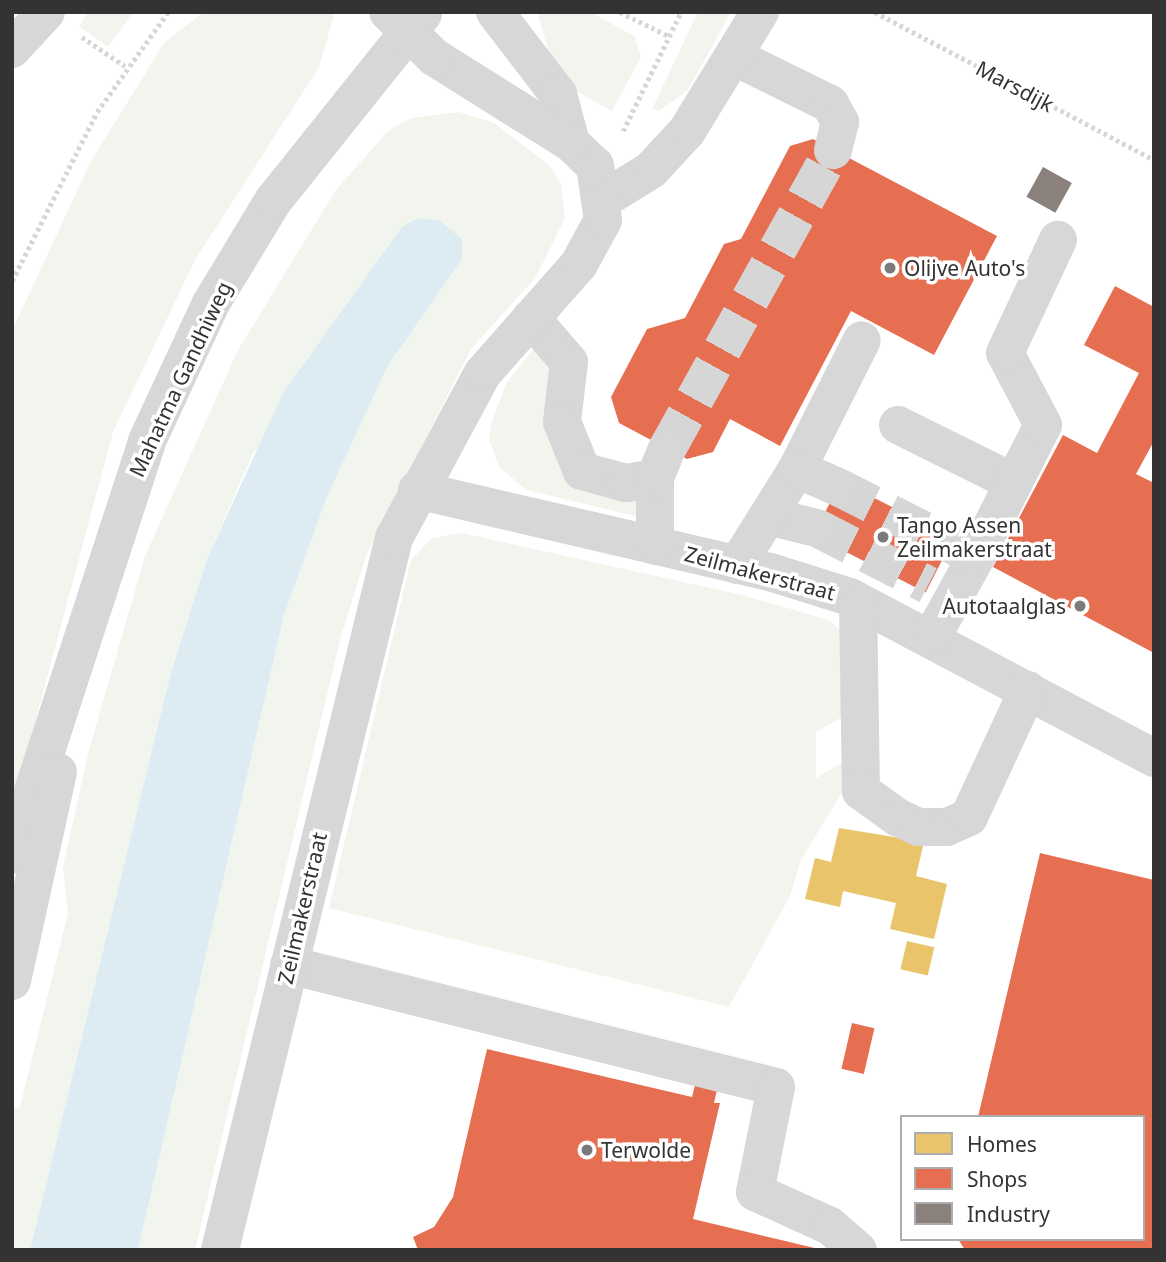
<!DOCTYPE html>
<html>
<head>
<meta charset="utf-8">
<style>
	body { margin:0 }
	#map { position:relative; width:1166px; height:1262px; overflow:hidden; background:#fff; font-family:"Noto Sans",sans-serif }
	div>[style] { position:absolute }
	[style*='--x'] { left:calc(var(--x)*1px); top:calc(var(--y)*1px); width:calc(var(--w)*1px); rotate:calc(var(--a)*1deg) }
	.green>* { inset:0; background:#f1f5ed }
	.water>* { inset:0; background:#ddebf3 }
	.homes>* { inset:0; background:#e9c46a; transform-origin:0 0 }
	.shops>* { inset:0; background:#e76f51; transform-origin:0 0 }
	.industry>* { inset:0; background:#8a817c; transform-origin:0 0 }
	.minor-tunnel>* { height:38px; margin-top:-19px; transform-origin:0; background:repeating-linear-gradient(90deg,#d6d6d6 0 38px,transparent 0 57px) }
	.path>* { height:4.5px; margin-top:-2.25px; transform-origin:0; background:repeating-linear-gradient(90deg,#d6d6d6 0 3.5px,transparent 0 7px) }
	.minor>* { height:38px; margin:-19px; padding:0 19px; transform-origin:19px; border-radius:19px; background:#d7d7d7 }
	.dots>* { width:19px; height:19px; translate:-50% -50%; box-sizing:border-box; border:4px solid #fff; border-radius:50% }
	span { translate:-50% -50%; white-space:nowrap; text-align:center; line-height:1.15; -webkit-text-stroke:7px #fff; paint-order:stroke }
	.street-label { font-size:21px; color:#333 }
	.poi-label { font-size:21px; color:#333 }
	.left { translate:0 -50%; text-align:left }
	.right { translate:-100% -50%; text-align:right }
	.frame { position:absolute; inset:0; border:14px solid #333; pointer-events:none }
	.legend { position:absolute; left:900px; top:1115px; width:245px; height:126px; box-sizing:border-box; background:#fff; border:2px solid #adadad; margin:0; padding:9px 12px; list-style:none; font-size:21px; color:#333 }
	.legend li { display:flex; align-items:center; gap:14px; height:35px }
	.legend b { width:35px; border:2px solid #adadad }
</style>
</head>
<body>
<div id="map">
	<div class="green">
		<div style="clip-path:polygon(88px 12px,133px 12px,108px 47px,79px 26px)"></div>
		<div style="clip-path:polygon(204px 12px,335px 12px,319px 67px,195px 260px,113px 432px,12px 808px,12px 331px,90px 163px,164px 43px)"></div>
		<div style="clip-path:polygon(537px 12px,591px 12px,635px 37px,641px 57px,612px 111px,574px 90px,548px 49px)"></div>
		<div style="clip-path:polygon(698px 12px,731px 12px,688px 90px,659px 111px,652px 109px)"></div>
		<div style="clip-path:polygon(459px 112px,494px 123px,549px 165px,561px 184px,565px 218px,536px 277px,471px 349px,366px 556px,341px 636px,195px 1250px,138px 1250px,284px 615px,327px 497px,387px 367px,462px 259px,253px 453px,207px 559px,171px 672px,30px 1250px,12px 1250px,12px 1110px,20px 1107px,68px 913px,63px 867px,89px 750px,145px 556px,238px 350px,336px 190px,388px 131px,411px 118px)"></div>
		<div style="clip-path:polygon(535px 347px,552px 355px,551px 424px,636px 496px,639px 517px,527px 490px,499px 467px,489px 439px,492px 421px,507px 382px)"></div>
		<div style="clip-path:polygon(462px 533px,742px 595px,829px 620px,842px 631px,849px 713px,816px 732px,816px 778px,850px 758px,851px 777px,801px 860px,790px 896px,729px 1007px,329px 908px,411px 560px,432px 538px)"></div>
	</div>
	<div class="water">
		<div style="clip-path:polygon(418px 218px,440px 221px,462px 239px,462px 259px,387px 367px,327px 497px,284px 615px,138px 1250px,30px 1250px,171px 672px,207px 559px,283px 393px,402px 227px)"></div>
	</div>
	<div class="homes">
		<div style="clip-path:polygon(839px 828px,924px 842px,916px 876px,947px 884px,934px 939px,890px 929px,896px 903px,843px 891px,840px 907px,805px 899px,815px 858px,831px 862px)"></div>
		<div style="left:907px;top:941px;width:28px;height:29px;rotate:13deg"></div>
	</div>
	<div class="shops">
		<div style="clip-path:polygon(813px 139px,997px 236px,934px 355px,851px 311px,780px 446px,730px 419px,713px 452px,687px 459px,619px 423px,611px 397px,647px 329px,685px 318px,724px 244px,741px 239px,790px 146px)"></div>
		<div style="clip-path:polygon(1115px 286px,1154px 307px,1154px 441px,1136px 474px,1154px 483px,1154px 653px,993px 567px,1063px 435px,1097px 453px,1139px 373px,1084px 345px)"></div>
		<div style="left:841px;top:481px;width:126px;height:61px;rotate:27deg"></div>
		<div style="clip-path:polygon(1040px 853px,1154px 880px,1154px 1250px,965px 1250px,958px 1239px,1143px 1239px,1143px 1117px,978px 1117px)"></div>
		<div style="left:852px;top:1023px;width:23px;height:47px;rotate:13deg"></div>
		<div style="clip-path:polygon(487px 1049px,692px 1097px,695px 1085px,717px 1090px,714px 1103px,720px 1103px,693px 1219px,823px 1250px,418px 1250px,413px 1237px,434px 1227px,453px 1197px)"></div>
	</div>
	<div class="industry">
		<div style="left:1043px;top:167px;width:33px;height:34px;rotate:29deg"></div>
	</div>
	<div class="minor-tunnel">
		<div style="--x:667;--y:449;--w:342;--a:-61"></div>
		<div style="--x:838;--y:487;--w:127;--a:26.8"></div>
		<div style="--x:817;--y:528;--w:125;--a:27.2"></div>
	</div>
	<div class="path">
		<div style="--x:620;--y:12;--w:55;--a:26.1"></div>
		<div style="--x:875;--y:12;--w:316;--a:27.9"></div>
		<div style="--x:82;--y:37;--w:52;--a:34"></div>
		<div style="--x:623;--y:131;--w:132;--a:-64"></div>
		<div style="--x:12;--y:281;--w:189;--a:-63.3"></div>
		<div style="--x:97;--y:112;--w:123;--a:-54.6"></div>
	</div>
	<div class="minor">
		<div style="--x:495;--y:12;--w:103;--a:52.5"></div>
		<div style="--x:558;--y:94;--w:51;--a:75.1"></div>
		<div style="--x:12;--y:49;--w:50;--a:-47.4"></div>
		<div style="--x:735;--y:57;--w:106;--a:26.3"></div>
		<div style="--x:830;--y:104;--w:21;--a:61"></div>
		<div style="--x:840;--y:122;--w:29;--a:104"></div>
		<div style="--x:604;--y:199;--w:55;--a:-31.7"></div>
		<div style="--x:651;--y:170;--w:53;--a:-47.3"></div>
		<div style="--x:687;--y:131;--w:140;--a:-58.5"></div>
		<div style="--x:531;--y:318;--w:58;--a:49.2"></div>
		<div style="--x:569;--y:362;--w:60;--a:96.7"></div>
		<div style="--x:562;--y:422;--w:53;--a:67.8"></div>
		<div style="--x:582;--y:471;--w:46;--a:15.3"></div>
		<div style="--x:626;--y:483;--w:29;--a:-10"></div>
		<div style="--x:898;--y:425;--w:128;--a:26.4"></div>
		<div style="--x:797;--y:469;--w:144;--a:-63.3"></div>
		<div style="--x:417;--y:490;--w:362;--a:13.1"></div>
		<div style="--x:770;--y:572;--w:84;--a:17.4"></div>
		<div style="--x:850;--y:597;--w:344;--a:27.9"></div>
		<div style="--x:768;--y:516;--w:50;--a:13.8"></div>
		<div style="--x:655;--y:546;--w:68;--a:-90"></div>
		<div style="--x:655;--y:478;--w:31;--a:-68"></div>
		<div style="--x:976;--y:557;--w:148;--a:-63.1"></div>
		<div style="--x:1043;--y:425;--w:81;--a:-117.8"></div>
		<div style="--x:1005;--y:353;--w:125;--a:-64.9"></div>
		<div style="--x:737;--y:565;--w:113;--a:-58"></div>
		<div style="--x:797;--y:469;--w:45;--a:23.7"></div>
		<div style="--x:858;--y:602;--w:189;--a:89.1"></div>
		<div style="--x:861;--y:791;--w:44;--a:35.8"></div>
		<div style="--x:897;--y:817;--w:23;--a:25"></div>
		<div style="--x:918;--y:827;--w:29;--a:0"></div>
		<div style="--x:947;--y:827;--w:24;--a:-24"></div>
		<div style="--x:969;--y:817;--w:140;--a:-65.1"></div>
		<div style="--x:932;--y:637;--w:91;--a:-61.2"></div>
		<div style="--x:976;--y:557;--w:28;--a:-153"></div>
		<div style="--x:12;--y:855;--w:435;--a:-71.9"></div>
		<div style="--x:147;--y:441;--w:150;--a:-65.1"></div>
		<div style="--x:210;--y:305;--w:122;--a:-58.8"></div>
		<div style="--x:273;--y:201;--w:240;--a:-51.3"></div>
		<div style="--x:289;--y:965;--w:502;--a:14.06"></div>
		<div style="--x:776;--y:1087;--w:107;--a:101.3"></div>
		<div style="--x:755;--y:1192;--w:82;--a:24.4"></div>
		<div style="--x:830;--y:1226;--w:37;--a:41"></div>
		<div style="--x:12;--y:981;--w:214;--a:-77.6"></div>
		<div style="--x:220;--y:1250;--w:733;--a:-76.27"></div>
		<div style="--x:394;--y:538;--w:187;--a:-61.7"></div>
		<div style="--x:483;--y:373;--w:145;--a:-48.6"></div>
		<div style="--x:579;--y:264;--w:50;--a:-61.4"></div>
		<div style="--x:603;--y:220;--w:55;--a:-98.4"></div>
		<div style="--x:595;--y:166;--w:33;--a:-136"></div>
		<div style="--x:571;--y:143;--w:162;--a:-147.9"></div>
		<div style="--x:434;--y:57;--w:64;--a:-135.6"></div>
	</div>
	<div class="dots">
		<div style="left:890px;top:268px;background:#7a7a7a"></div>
		<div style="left:883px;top:537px;background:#7a7a7a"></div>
		<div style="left:1080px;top:606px;background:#7a7a7a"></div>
		<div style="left:587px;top:1150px;background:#7a7a7a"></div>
	</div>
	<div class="street-label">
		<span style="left:1015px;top:86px;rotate:28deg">Marsdijk</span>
		<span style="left:180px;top:379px;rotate:-65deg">Mahatma Gandhiweg</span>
		<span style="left:760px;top:573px;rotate:15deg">Zeilmakerstraat</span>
		<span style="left:302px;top:908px;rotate:-77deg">Zeilmakerstraat</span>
	</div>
	<div class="poi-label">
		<span class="left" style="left:904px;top:268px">Olijve Auto's</span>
		<span class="left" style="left:897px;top:537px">Tango Assen<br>Zeilmakerstraat</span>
		<span class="right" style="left:1066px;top:606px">Autotaalglas</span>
		<span class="left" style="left:601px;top:1150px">Terwolde</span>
	</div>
	<div class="frame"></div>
	<ul class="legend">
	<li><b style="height:19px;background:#e9c46a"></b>Homes</li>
	<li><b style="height:19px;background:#e76f51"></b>Shops</li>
	<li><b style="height:19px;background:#8a817c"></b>Industry</li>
	</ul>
</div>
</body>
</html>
